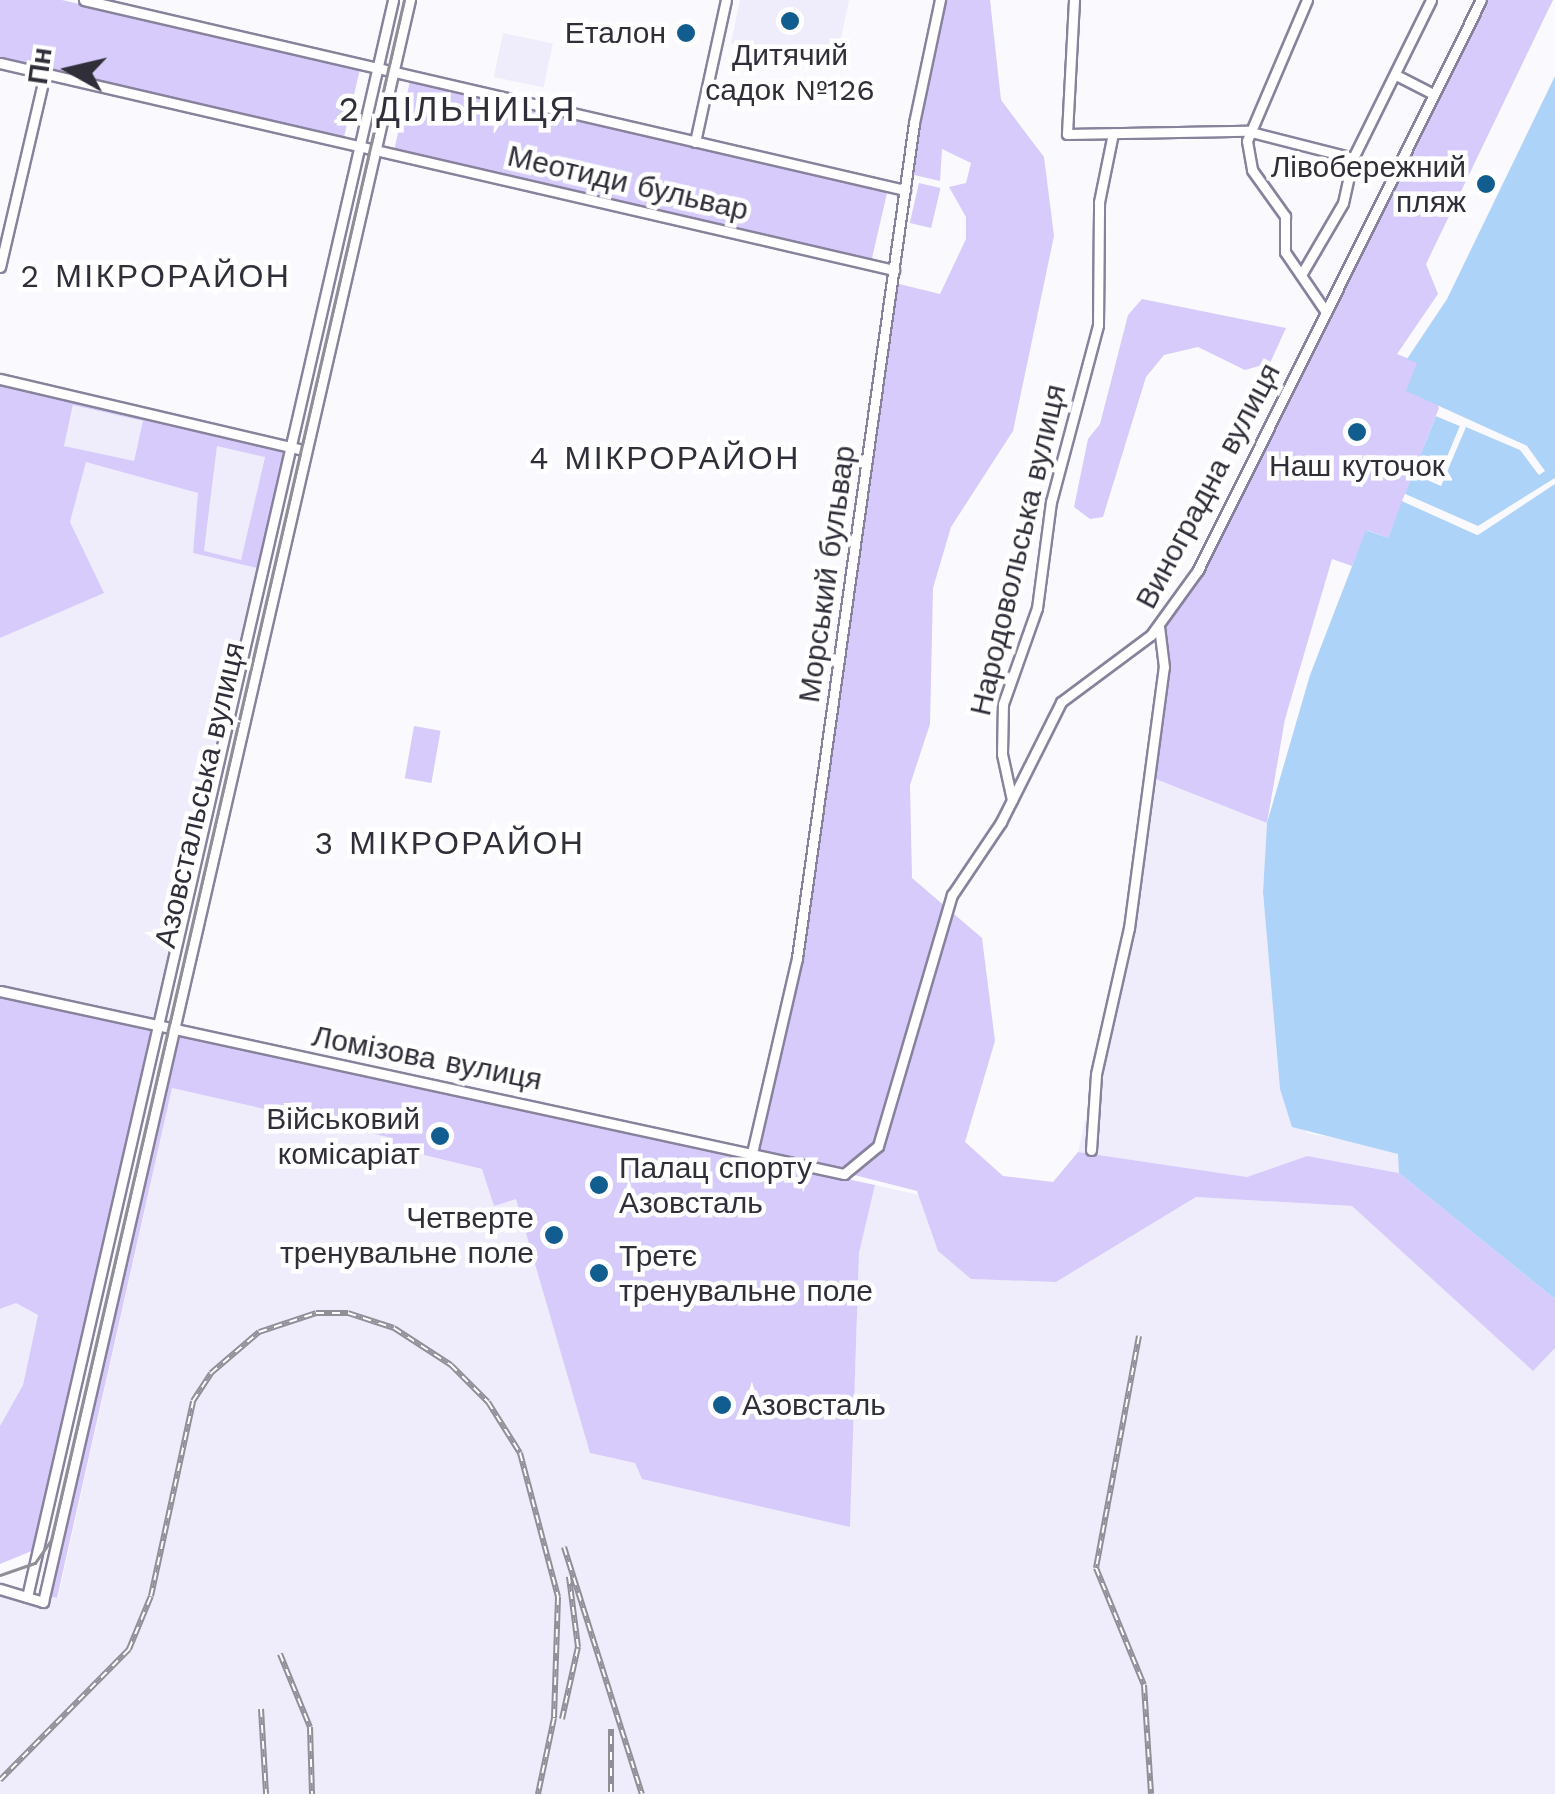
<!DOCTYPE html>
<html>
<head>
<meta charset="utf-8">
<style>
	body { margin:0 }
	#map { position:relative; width:1555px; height:1794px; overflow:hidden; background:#faf9fe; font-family:"Work Sans",sans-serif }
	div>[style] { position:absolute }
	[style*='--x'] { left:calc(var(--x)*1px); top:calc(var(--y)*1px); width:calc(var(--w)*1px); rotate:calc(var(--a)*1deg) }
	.built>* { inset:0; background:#efedfb; transform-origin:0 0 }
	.green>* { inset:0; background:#d6cbfb; transform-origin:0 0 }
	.water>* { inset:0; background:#add3f9 }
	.pier>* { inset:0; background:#faf9fe }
	.roads { filter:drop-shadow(2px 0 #88829c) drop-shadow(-2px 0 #88829c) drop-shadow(0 2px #88829c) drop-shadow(0 -2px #88829c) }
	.minor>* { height:9px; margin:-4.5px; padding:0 4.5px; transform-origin:4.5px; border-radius:4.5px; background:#fff }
	.tram>* { height:2.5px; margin:-1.25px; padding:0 1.25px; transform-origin:1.25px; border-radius:1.25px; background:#908f97 }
	.rail>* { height:6px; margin-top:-3px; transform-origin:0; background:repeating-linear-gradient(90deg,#fff 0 8px,#908f97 0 16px); box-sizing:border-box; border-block:2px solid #908f97 }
	.dots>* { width:28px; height:28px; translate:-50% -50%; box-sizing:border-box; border:5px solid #fff; border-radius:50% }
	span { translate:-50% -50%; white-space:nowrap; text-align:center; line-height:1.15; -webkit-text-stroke:9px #fff; paint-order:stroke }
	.poi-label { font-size:30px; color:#302e39 }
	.right { translate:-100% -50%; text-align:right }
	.left { translate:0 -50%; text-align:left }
	.street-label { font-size:30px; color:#302e39 }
	.neighbourhood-label { font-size:32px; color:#302e39; letter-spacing:2.5px }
	.quarter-label { font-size:35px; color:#302e39; letter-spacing:2.5px }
	.north { position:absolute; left:20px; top:20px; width:100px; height:100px; -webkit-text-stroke:8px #fff; paint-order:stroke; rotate:278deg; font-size:28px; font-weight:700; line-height:40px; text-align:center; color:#302e39 }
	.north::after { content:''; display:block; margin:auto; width:35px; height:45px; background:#302e39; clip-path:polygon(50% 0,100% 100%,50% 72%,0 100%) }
</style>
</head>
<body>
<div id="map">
	<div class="built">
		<div style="clip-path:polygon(740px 0,849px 0,835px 66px,731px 43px)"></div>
		<div style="left:503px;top:33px;width:51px;height:45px;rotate:12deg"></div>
		<div style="left:74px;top:404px;width:72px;height:43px;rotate:14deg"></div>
		<div style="clip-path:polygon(217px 445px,265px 456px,241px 560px,204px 552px)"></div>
		<div style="clip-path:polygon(86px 461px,199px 493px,193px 553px,257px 568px,152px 1023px,0 988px,0 638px,103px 593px,70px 522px)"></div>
		<div style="clip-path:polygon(1148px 776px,1267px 823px,1263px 892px,1280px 1089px,1307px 1133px,1380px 1146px,1399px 1155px,1399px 1173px,1307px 1156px,1247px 1177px,1078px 1152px,1129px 928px)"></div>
		<div style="clip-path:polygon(172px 1088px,392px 1138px,391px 1148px,482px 1169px,516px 1199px,590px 1453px,635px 1463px,642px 1479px,850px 1526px,859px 1253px,875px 1185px,919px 1195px,938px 1251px,971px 1279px,1056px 1282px,1196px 1197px,1352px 1206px,1533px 1370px,1555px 1348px,1555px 1794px,0 1794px,0 1593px,46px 1607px,49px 1596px,58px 1598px)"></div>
		<div style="clip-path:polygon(16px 1303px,38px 1314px,23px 1385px,0 1426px,0 1309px)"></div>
	</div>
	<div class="green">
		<div style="clip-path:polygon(0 0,62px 0,360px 69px,344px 137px,0 58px)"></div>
		<div style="clip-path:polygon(943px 0,990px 0,1001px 100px,1044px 157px,1054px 236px,1013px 431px,951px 527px,933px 588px,930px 724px,910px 785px,912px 878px,982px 938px,995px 1041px,965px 1142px,1003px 1176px,1053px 1182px,1078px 1152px,1247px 1177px,1307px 1156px,1399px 1173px,1555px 1299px,1555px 1348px,1533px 1371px,1352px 1206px,1196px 1197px,1056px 1282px,971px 1279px,938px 1251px,917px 1191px,756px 1150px,801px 958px,895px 283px,940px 294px,966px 239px,966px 217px,949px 187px,966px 183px,971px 163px,942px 149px,940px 181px,910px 174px)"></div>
		<div style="clip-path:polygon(1481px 0,1553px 0,1426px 264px,1438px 294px,1397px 354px,1417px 362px,1439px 408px,1388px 538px,1367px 530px,1352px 566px,1332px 559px,1285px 719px,1267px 823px,1148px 776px,1164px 667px,1159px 628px,1189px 584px)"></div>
		<div style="left:410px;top:81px;width:490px;height:70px;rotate:13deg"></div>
		<div style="left:919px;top:183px;width:22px;height:41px;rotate:13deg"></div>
		<div style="clip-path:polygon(1142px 299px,1286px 328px,1270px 363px,1245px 370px,1198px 347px,1164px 355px,1146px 377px,1103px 517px,1090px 519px,1074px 507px,1088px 439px,1100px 424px,1128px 315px)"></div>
		<div style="clip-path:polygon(evenodd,0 385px,284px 451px,257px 568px,193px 553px,198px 493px,86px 462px,70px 522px,104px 593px,0 638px,0 385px,73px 405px,143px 421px,134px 461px,64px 446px,73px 405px,0 385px,217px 446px,265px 457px,241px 560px,204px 551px,217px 446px)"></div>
		<div style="left:414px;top:726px;width:27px;height:53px;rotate:10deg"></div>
		<div style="clip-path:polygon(0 994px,151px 1029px,34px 1550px,0 1564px,0 1426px,23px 1385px,38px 1315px,16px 1303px,0 1309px)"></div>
		<div style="clip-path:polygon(175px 1035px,875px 1185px,859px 1253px,850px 1527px,642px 1479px,635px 1463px,590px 1453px,516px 1199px,494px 1206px,482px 1169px,390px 1147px,392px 1138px,172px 1088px,57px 1598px,49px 1596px)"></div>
	</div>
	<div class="water">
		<div style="clip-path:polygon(1555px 76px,1555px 478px,1478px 527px,1405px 494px,1436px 416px,1460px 426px,1437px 481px,1419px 474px,1441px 485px,1465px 426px,1521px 450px,1538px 474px,1527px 446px,1406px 391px,1417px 363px,1407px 359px,1447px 299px)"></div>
		<div style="clip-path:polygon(1555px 484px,1555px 1299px,1399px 1173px,1398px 1154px,1292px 1127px,1280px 1089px,1263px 892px,1267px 823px,1310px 675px,1366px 530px,1388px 538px,1402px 501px,1478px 535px)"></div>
	</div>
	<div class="pier">
		<div style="clip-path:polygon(1439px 408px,1527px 446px,1545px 471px,1539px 475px,1520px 450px,1466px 427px,1441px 486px,1418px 476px,1437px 481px,1460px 426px,1436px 416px)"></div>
		<div style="clip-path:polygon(1555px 478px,1477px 535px,1402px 501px,1405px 494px,1478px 526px)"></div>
	</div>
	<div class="roads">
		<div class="minor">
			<div style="--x:84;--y:0;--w:843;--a:13.03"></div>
			<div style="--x:1074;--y:0;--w:134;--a:93"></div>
			<div style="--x:1067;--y:134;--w:180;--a:-1"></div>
			<div style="--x:1247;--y:131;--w:109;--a:14.3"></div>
			<div style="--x:1307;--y:0;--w:153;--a:113.1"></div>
			<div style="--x:1247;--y:141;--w:29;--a:80"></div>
			<div style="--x:1252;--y:170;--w:57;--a:54.3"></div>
			<div style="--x:1285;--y:216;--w:36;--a:90"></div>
			<div style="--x:1285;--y:252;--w:73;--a:55.7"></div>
			<div style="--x:0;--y:63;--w:918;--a:13.04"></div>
			<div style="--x:1398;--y:76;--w:39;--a:27"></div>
			<div style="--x:695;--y:142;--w:145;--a:-77.7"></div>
			<div style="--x:0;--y:267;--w:199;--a:-76.9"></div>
			<div style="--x:1301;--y:275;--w:83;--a:-59.7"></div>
			<div style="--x:1343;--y:203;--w:46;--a:-77.5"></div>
			<div style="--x:1353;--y:158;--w:176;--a:-63.7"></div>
			<div style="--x:0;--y:379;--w:314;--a:13.2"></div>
			<div style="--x:1012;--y:800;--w:47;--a:-102.3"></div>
			<div style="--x:1002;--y:754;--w:50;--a:-88.9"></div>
			<div style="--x:1003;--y:704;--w:102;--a:-70.5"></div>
			<div style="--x:1037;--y:608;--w:107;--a:-82.5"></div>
			<div style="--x:1051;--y:502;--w:183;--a:-75.1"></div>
			<div style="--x:1098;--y:325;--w:123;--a:-89.5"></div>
			<div style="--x:1099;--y:202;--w:70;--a:-78.5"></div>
			<div style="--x:0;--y:991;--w:864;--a:12.23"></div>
			<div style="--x:844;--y:1174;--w:44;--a:-39.5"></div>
			<div style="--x:878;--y:1146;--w:262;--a:-73.6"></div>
			<div style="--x:952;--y:895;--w:88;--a:-56.1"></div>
			<div style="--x:1001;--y:822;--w:134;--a:-63.4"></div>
			<div style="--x:1061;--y:702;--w:112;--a:-36.7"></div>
			<div style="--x:1151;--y:635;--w:80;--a:-54.1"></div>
			<div style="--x:1198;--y:570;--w:636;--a:-63.6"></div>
			<div style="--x:1091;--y:1150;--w:76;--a:-86.2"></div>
			<div style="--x:1096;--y:1074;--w:150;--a:-77.3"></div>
			<div style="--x:1129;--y:928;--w:263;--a:-82.4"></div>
			<div style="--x:1164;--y:667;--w:39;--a:-97"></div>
			<div style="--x:752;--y:1153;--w:200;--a:-77"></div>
			<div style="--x:797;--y:958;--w:843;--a:-82.02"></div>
			<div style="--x:914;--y:123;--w:126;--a:-78.1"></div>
			<div style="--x:0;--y:1589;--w:45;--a:16.8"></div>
			<div style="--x:43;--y:1602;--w:1644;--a:-77.1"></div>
			<div style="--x:27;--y:1597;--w:1638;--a:-77.09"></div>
		</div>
	</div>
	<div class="tram">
		<div style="--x:0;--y:1575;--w:37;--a:-19"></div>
		<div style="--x:35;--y:1563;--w:28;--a:-55"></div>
		<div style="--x:51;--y:1540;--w:1580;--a:-77.09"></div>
	</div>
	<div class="rail">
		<div style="--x:1139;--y:1336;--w:236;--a:100.5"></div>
		<div style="--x:1096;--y:1568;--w:126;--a:67.7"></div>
		<div style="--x:1144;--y:1685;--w:109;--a:86.3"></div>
		<div style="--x:564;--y:1547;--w:259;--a:72.5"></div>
		<div style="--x:280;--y:1654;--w:79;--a:67.7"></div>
		<div style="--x:310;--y:1727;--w:67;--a:88.3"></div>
		<div style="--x:261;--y:1709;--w:85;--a:86.6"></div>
		<div style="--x:562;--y:1719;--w:74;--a:-77.5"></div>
		<div style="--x:578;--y:1647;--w:71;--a:-97.3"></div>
		<div style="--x:0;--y:1780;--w:184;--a:-45.4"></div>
		<div style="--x:129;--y:1649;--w:57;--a:-67.5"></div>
		<div style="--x:151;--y:1596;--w:199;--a:-77.8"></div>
		<div style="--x:193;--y:1401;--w:33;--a:-57"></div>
		<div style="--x:211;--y:1373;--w:63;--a:-40.5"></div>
		<div style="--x:259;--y:1332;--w:60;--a:-18.4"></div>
		<div style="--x:316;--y:1313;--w:32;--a:0"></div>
		<div style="--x:348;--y:1313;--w:48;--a:18.1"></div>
		<div style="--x:394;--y:1328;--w:68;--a:33"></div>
		<div style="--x:451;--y:1365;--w:52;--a:45"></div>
		<div style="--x:488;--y:1402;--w:60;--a:57.9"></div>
		<div style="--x:520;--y:1453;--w:149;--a:75.2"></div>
		<div style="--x:558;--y:1597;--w:121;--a:91.9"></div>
		<div style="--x:554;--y:1718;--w:78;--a:101.9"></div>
		<div style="--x:611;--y:1792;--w:63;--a:-90"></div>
	</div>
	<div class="dots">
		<div style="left:790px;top:21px;background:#115d90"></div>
		<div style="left:686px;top:33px;background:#115d90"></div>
		<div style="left:1486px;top:184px;background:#115d90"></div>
		<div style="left:1357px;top:432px;background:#115d90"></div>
		<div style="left:440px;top:1136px;background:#115d90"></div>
		<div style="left:599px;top:1185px;background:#115d90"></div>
		<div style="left:554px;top:1235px;background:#115d90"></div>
		<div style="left:599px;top:1273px;background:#115d90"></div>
		<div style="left:722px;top:1405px;background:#115d90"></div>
	</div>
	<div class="poi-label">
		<span class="right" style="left:666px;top:33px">Еталон</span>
		<span style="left:790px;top:72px">Дитячий<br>садок №126</span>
		<span class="right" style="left:1466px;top:184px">Лівобережний<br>пляж</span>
		<span style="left:1357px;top:466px">Наш куточок</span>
		<span class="right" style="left:420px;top:1136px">Військовий<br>комісаріат</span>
		<span class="left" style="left:619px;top:1185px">Палац спорту<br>Азовсталь</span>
		<span class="right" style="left:534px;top:1235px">Четверте<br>тренувальне поле</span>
		<span class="left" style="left:619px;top:1273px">Третє<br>тренувальне поле</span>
		<span class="left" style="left:742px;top:1405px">Азовсталь</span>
	</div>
	<div class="street-label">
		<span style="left:628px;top:183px;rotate:13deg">Меотиди бульвар</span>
		<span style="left:1208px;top:486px;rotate:-62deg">Виноградна вулиця</span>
		<span style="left:1018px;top:550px;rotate:-77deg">Народовольська вулиця</span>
		<span style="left:827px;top:574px;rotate:-82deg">Морський бульвар</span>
		<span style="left:200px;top:795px;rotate:-77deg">Азовстальська вулиця</span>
		<span style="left:427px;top:1058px;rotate:11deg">Ломізова вулиця</span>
	</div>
	<div class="neighbourhood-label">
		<span style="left:156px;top:276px">2 МІКРОРАЙОН</span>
		<span style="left:665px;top:458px">4 МІКРОРАЙОН</span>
		<span style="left:450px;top:843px">3 МІКРОРАЙОН</span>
	</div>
	<div class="quarter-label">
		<span style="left:458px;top:109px">2 ДІЛЬНИЦЯ</span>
	</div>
	<div class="north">Пн</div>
</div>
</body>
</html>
